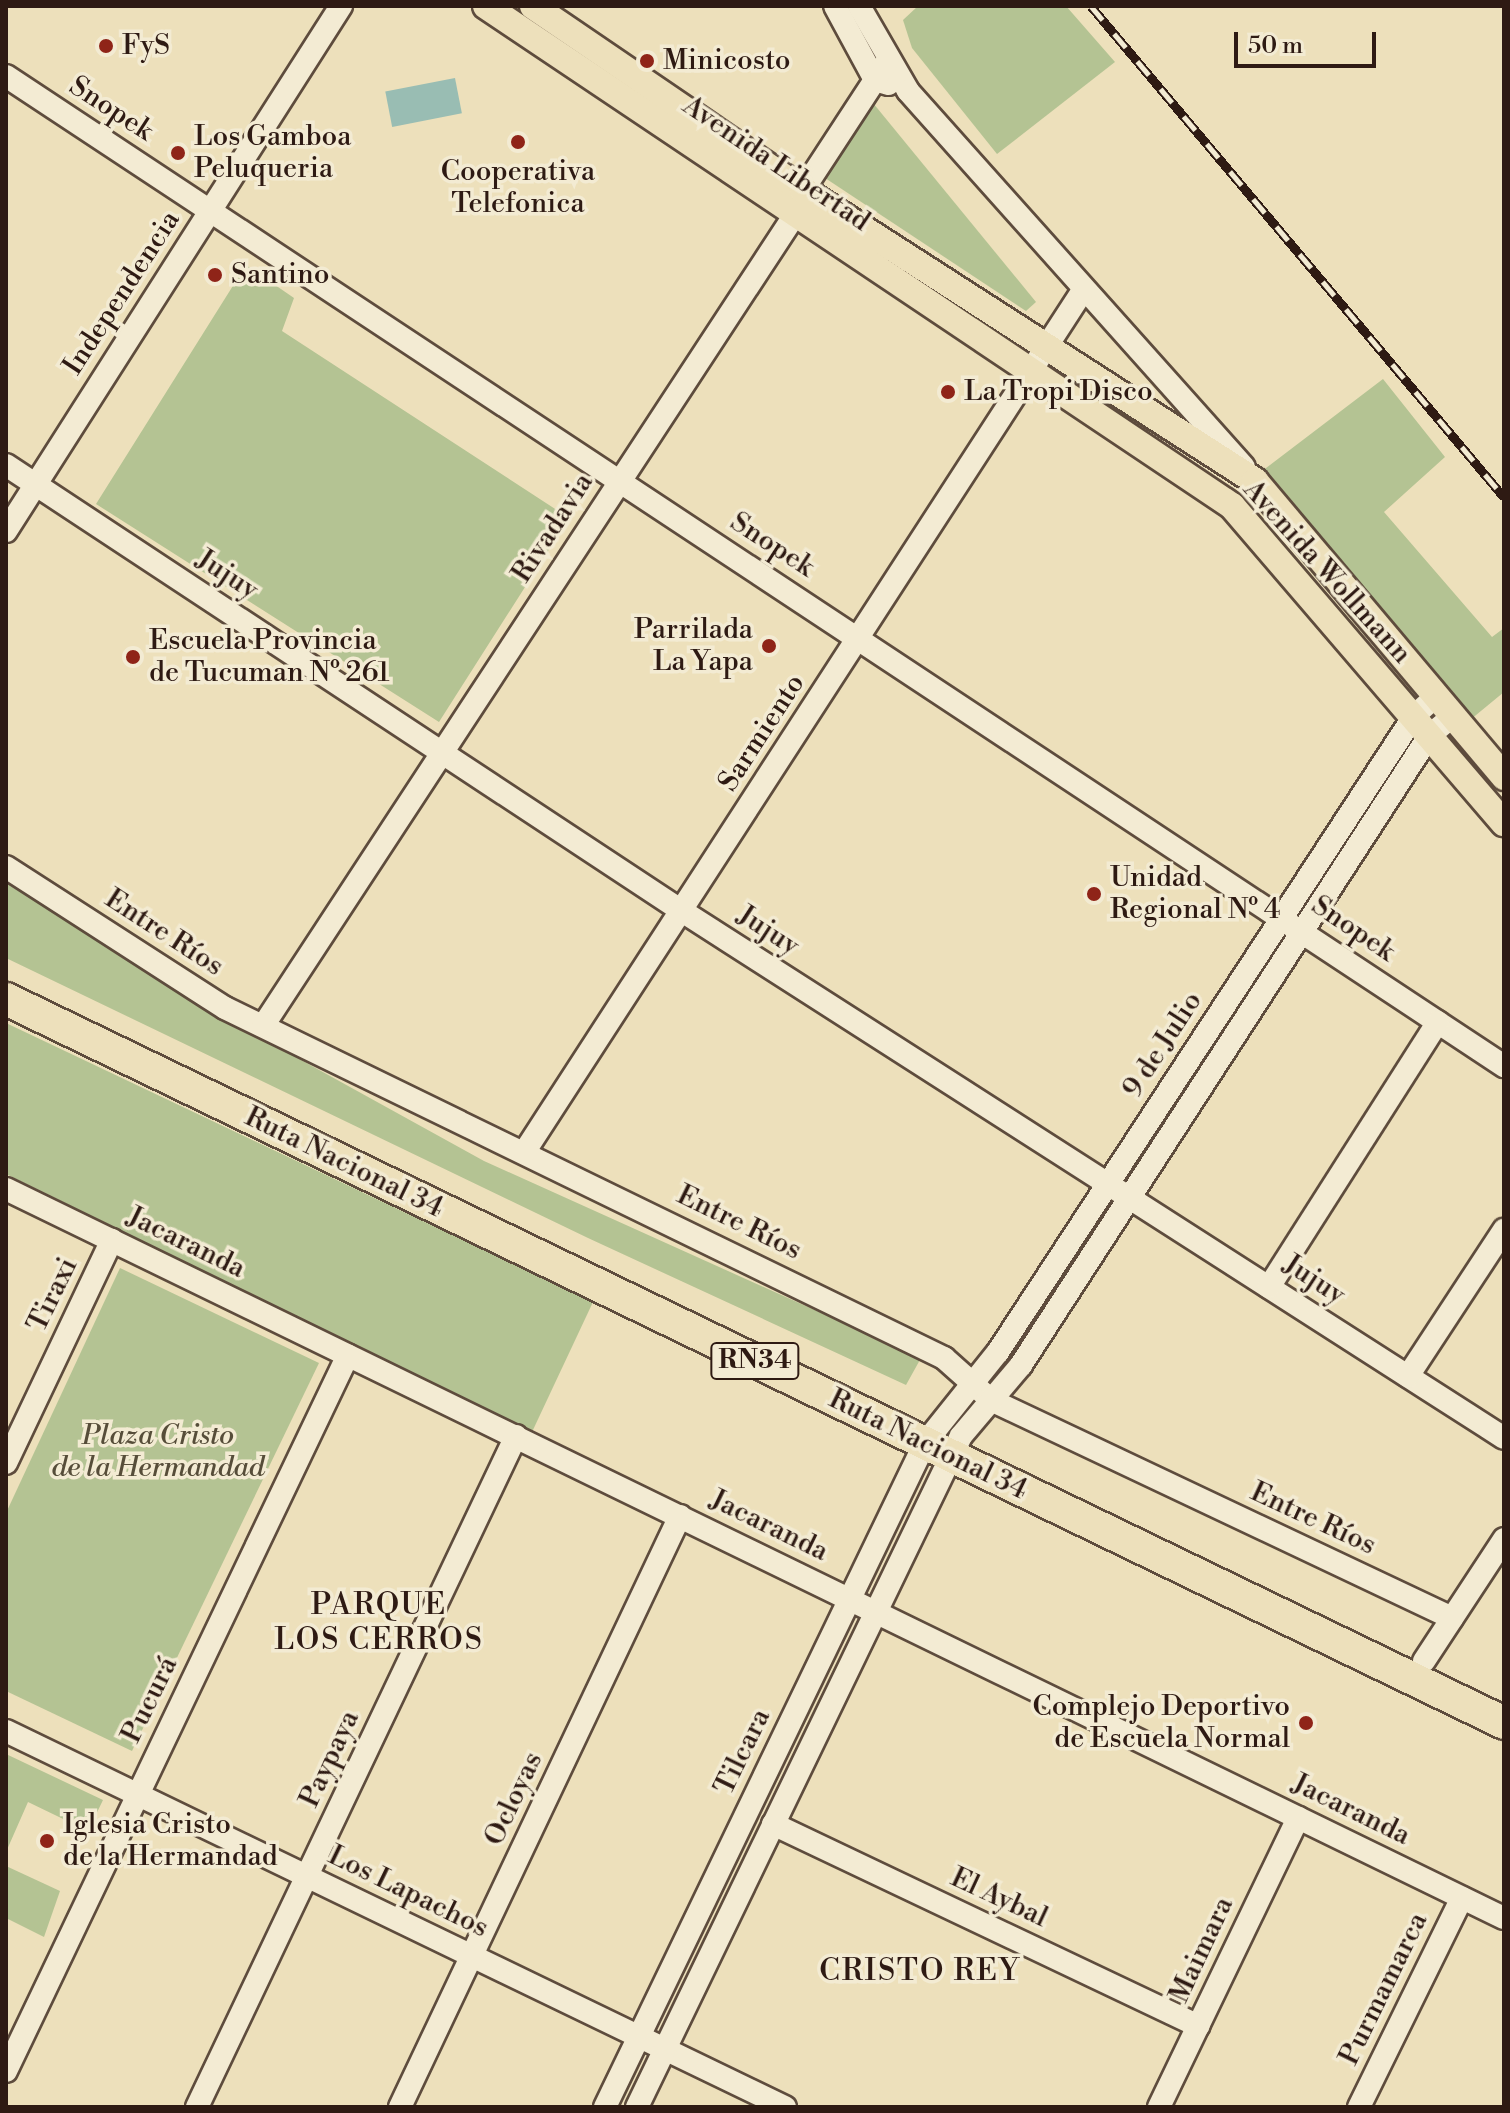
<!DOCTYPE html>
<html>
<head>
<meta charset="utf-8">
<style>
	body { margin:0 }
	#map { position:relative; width:1510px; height:2113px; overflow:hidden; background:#ede0bb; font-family:"Libre Bodoni",serif }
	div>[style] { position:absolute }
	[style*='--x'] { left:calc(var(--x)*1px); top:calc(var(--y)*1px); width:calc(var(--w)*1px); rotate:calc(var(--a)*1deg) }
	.green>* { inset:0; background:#b4c393 }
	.water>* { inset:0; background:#99bdb3; transform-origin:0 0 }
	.roads { filter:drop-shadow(2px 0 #5e4c3d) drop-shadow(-2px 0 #5e4c3d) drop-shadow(0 2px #5e4c3d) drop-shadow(0 -2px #5e4c3d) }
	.minor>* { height:22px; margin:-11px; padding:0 11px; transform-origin:11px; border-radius:11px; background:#f3ebd3 }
	.major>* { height:26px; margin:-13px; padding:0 13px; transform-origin:13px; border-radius:13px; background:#ede0bb }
	.highway>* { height:32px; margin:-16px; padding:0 16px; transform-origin:16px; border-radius:16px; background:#ede0bb }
	.rail>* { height:9px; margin-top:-4.5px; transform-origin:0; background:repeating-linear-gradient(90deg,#f3ebd3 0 18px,#2e1a13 0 36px); box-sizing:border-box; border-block:2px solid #2e1a13 }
	.dots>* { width:22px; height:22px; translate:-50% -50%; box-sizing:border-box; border:4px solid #f3ebd3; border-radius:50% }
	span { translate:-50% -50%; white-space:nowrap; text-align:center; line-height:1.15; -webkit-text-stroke:7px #f3ebd3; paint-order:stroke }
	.shield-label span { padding:2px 6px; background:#f3ebd3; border:2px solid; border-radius:6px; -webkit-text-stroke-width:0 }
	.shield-label { font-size:26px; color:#2e1a13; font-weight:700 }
	.poi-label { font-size:28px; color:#2e1a13 }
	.left { translate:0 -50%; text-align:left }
	.right { translate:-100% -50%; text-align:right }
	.street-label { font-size:28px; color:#2e1a13 }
	.park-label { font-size:28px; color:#564d39; font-style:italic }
	.neighbourhood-label { font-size:30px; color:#2e1a13; letter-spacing:2px }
	.frame { position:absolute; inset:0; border:8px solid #2e1a13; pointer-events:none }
	.scale { position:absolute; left:1234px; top:32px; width:142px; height:36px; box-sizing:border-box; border:4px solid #2e1a13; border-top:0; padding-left:10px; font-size:24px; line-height:28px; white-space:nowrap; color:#2e1a13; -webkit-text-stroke:6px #f3ebd3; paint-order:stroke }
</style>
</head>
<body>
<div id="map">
	<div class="green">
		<div style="clip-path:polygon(918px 6px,1066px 6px,1115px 62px,997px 154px,912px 48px,903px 20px)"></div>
		<div style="clip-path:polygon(873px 103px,1036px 302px,1026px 311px,819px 174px)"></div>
		<div style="clip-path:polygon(246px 265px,294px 298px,282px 331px,569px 518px,439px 722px,96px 504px)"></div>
		<div style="clip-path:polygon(1383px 379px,1445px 457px,1384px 512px,1492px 637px,1504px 628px,1504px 692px,1470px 720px,1262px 471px)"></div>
		<div style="clip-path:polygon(6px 879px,216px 1013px,484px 1161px,921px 1358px,906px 1385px,588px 1238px,6px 958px)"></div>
		<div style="clip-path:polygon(6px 1023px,593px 1302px,532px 1432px,6px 1174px)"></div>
		<div style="clip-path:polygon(120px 1268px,319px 1363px,132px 1751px,6px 1691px,6px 1513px)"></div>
		<div style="clip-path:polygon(6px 1754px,103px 1800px,88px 1831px,28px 1802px,6px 1852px)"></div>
		<div style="clip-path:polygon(6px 1866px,60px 1891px,44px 1937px,6px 1918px)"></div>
	</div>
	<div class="water">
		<div style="left:455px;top:78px;width:36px;height:71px;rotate:79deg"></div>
	</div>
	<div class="roads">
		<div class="minor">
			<div style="--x:835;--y:6;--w:84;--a:61.6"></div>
			<div style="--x:875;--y:80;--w:14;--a:17"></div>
			<div style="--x:859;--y:6;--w:98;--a:60"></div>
			<div style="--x:908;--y:91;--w:504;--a:48.22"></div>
			<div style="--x:6;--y:76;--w:1796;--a:33.46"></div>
			<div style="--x:6;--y:465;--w:810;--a:33.42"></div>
			<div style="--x:682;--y:911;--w:976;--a:32.66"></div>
			<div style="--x:6;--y:531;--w:623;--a:-57.46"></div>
			<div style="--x:6;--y:867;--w:260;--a:32.8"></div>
			<div style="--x:225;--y:1008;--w:800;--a:25.96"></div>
			<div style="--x:944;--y:1358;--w:63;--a:41.8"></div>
			<div style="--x:991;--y:1400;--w:510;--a:25.31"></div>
			<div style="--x:263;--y:1026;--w:969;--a:-56.75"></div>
			<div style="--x:794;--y:216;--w:28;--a:-71"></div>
			<div style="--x:803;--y:190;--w:155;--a:-56.8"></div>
			<div style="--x:525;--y:1151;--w:1027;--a:-57.04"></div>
			<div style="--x:6;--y:1189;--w:1666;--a:25.95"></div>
			<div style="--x:1269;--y:1287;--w:314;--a:-57.5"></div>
			<div style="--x:1408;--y:1376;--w:175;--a:-56.7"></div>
			<div style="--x:6;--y:1463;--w:247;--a:-64.6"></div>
			<div style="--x:1424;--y:1661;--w:146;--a:-56.7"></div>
			<div style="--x:6;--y:1731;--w:865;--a:25.77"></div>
			<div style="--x:773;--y:1824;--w:471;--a:25.4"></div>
			<div style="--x:6;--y:2071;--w:793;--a:-64.47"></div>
			<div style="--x:197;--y:2107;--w:743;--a:-64.57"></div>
			<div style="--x:400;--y:2107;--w:654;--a:-64.65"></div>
			<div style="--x:605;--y:2107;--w:737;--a:-64.27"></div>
			<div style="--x:925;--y:1443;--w:117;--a:-51.3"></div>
			<div style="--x:998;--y:1352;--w:760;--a:-56.81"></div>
			<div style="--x:1414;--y:716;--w:30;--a:-42"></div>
			<div style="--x:637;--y:2107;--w:745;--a:-64.23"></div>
			<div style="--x:961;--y:1436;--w:93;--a:-49.8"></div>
			<div style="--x:1021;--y:1365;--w:750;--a:-57.03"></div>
			<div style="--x:1429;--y:736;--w:31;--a:-40"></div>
			<div style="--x:1159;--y:2107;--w:321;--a:-64.3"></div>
			<div style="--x:1359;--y:2107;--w:233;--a:-63.8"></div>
		</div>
		<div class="major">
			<div style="--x:486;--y:6;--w:898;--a:33.83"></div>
			<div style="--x:1232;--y:506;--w:418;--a:49.4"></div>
			<div style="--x:533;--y:6;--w:327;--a:34.3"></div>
			<div style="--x:803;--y:190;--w:538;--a:32.77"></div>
			<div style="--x:1255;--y:481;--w:387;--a:49.9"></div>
		</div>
		<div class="highway">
			<div style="--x:6;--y:999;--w:1664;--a:25.79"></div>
		</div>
	</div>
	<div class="rail">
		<div style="--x:1091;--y:6;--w:642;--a:49.93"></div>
	</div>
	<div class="dots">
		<div style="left:106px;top:46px;background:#8f2418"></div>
		<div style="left:647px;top:61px;background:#8f2418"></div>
		<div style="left:518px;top:142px;background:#8f2418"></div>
		<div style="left:178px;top:153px;background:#8f2418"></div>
		<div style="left:215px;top:275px;background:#8f2418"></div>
		<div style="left:948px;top:392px;background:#8f2418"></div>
		<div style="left:769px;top:646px;background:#8f2418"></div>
		<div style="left:133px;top:657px;background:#8f2418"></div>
		<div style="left:1094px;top:894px;background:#8f2418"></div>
		<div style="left:1306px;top:1723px;background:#8f2418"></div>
		<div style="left:47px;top:1841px;background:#8f2418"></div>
	</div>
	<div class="shield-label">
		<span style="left:755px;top:1361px">RN34</span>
	</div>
	<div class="poi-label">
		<span class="left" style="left:122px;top:46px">FyS</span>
		<span class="left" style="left:663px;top:61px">Minicosto</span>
		<span class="left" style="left:194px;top:153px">Los Gamboa<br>Peluqueria</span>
		<span style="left:518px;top:188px">Cooperativa<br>Telefonica</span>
		<span class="left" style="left:231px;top:275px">Santino</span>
		<span class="left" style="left:964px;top:392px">La Tropi Disco</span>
		<span class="right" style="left:753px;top:646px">Parrilada<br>La Yapa</span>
		<span class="left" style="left:149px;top:657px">Escuela Provincia<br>de Tucuman Nº 261</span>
		<span class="left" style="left:1110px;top:894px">Unidad<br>Regional Nº 4</span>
		<span class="right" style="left:1290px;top:1723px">Complejo Deportivo<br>de Escuela Normal</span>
		<span class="left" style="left:63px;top:1841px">Iglesia Cristo<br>de la Hermandad</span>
	</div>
	<div class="street-label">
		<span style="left:111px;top:109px;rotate:33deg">Snopek</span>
		<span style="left:776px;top:164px;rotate:34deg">Avenida Libertad</span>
		<span style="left:122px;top:293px;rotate:-57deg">Independencia</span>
		<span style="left:553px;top:528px;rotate:-57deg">Rivadavia</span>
		<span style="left:772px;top:545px;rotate:33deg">Snopek</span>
		<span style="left:1327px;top:572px;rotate:48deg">Avenida Wollmann</span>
		<span style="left:227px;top:575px;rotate:33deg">Jujuy</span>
		<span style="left:762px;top:733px;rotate:-57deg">Sarmiento</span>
		<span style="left:1353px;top:929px;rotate:34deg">Snopek</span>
		<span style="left:768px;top:931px;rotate:33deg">Jujuy</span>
		<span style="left:164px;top:933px;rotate:33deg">Entre Ríos</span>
		<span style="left:1163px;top:1045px;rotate:-57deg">9 de Julio</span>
		<span style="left:344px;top:1163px;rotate:26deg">Ruta Nacional 34</span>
		<span style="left:739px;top:1223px;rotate:26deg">Entre Ríos</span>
		<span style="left:186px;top:1243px;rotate:26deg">Jacaranda</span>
		<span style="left:1314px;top:1280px;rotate:33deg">Jujuy</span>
		<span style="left:53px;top:1295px;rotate:-64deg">Tiraxi</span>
		<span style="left:928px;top:1445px;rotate:26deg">Ruta Nacional 34</span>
		<span style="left:1313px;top:1519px;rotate:25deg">Entre Ríos</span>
		<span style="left:769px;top:1526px;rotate:26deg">Jacaranda</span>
		<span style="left:150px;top:1700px;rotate:-64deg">Pucurá</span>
		<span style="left:743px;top:1752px;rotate:-64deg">Tilcara</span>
		<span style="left:330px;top:1759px;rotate:-65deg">Paypaya</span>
		<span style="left:514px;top:1799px;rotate:-65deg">Ocloyas</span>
		<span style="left:1351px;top:1810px;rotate:26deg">Jacaranda</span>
		<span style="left:408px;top:1892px;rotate:26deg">Los Lapachos</span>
		<span style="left:999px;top:1898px;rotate:25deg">El Aybal</span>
		<span style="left:1202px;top:1950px;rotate:-65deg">Maimara</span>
		<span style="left:1384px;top:1989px;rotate:-64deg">Purmamarca</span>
	</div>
	<div class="park-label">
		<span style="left:158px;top:1452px">Plaza Cristo<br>de la Hermandad</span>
	</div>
	<div class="neighbourhood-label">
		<span style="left:379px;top:1622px">PARQUE<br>LOS CERROS</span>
		<span style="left:920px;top:1971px">CRISTO REY</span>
	</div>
	<div class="frame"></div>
	<div class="scale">50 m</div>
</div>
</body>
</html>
